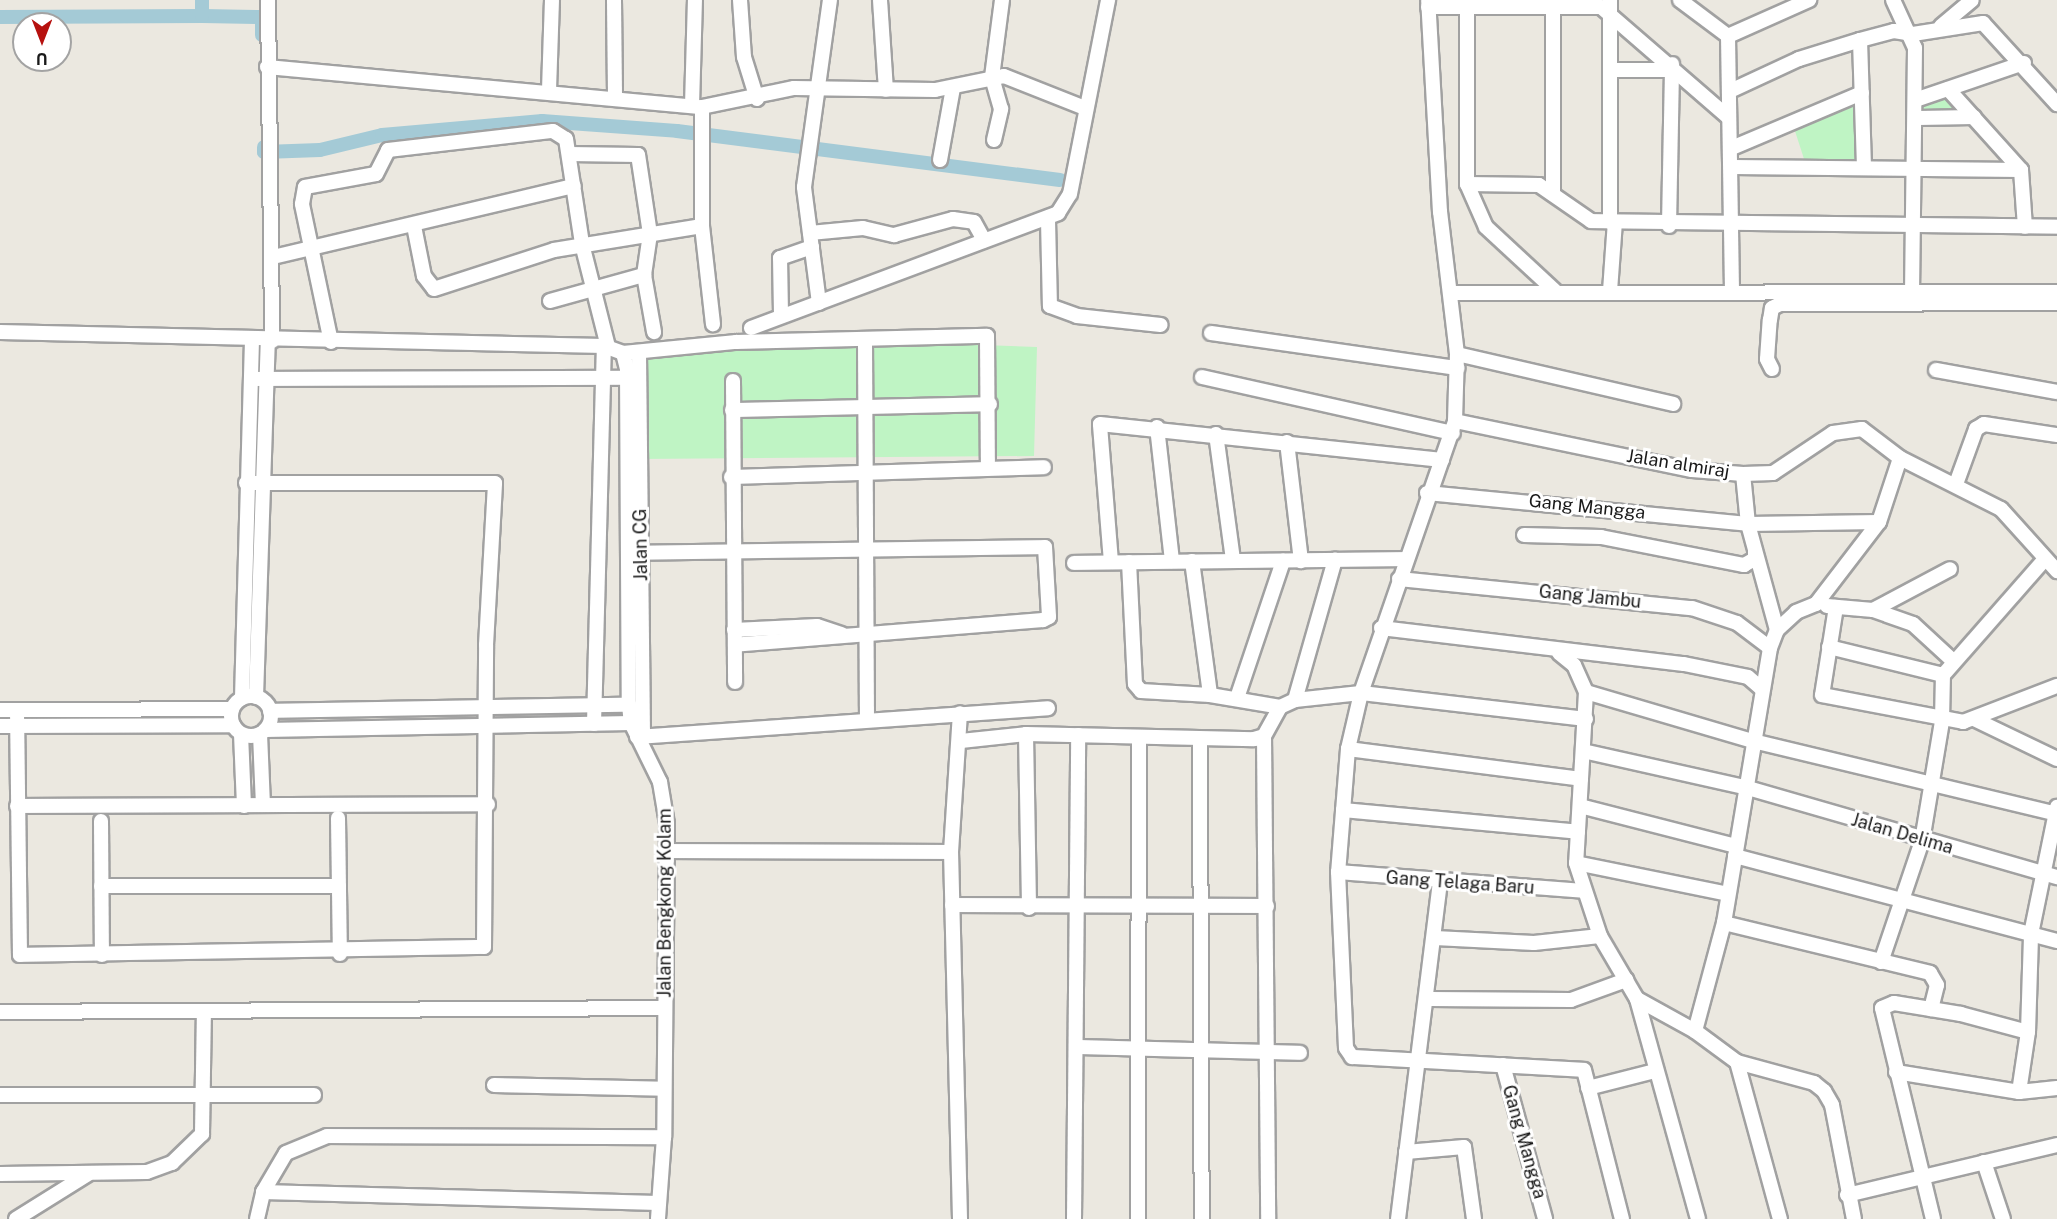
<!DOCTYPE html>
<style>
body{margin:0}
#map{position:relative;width:2057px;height:1219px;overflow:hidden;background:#ebe8e0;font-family:"Public Sans",sans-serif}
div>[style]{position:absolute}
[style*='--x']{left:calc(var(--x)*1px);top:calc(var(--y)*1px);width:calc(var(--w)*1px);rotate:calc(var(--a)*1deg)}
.park>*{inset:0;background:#bff4c4}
.canal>*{height:14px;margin:-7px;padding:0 7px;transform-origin:7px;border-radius:7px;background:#a4cad6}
.roads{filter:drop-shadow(2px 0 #a1a1a1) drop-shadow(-2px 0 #a1a1a1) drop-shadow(0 2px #a1a1a1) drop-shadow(0 -2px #a1a1a1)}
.minor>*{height:14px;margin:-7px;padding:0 7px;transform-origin:7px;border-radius:7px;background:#fff}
.minor>.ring{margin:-7px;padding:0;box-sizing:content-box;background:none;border:14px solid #fff;border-radius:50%}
span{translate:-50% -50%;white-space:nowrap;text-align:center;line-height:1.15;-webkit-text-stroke:6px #fff;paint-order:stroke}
.street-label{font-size:18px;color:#1a1a1a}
.north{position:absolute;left:12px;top:12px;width:60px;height:60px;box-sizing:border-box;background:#fff;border:2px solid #a3a3a3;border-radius:50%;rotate:180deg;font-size:16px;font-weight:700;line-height:24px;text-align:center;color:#1a1a1a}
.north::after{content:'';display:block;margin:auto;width:21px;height:27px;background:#b6110f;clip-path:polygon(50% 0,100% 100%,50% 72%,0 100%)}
</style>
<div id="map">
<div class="park">
<div style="clip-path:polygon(1950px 97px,1960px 112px,1923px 114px,1922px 105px)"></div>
<div style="clip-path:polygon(1859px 102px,1862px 162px,1805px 162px,1794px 128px)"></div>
<div style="clip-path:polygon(780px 338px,1037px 347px,1034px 456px,638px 459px,637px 349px)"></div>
</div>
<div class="canal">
<div style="--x:202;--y:16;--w:60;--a:1"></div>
<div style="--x:262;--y:17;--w:18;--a:90"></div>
<div style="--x:0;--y:17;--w:202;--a:-0.3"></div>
<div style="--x:202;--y:16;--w:16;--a:-90"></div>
<div style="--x:264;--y:147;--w:5;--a:90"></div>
<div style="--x:264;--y:152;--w:56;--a:-2"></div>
<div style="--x:320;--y:150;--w:64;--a:-13.6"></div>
<div style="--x:382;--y:135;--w:161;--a:-5"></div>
<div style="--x:542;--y:121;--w:135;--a:4.2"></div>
<div style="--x:677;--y:131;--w:386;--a:7.3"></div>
</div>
<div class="roads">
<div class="minor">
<div style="--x:268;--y:0;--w:341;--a:89.3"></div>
<div style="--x:614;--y:0;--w:97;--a:89.4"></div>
<div style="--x:740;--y:0;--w:57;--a:86"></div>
<div style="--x:744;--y:57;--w:44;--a:72.8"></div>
<div style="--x:880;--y:0;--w:90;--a:86.2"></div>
<div style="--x:1680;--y:0;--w:60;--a:36.9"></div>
<div style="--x:1893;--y:0;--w:53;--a:65.4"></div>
<div style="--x:1915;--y:48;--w:243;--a:90.7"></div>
<div style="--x:1428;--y:7;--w:173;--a:0"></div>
<div style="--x:1601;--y:7;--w:169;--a:40.9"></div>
<div style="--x:1467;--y:7;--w:177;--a:90"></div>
<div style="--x:1467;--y:184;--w:47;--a:66.2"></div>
<div style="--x:1486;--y:227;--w:94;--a:42.8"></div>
<div style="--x:1553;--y:8;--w:186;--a:90"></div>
<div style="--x:1941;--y:26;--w:40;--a:-40"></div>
<div style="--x:1728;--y:36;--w:255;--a:89.1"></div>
<div style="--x:1728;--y:36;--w:89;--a:-24"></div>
<div style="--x:1860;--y:40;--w:125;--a:88.2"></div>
<div style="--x:267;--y:67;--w:437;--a:5.3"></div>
<div style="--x:702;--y:107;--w:94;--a:-11.7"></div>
<div style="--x:794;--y:88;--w:141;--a:0.8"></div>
<div style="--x:935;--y:90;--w:70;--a:-11.5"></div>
<div style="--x:1004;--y:76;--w:87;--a:21.6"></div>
<div style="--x:1611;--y:70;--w:61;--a:0"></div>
<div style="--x:1948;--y:89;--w:109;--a:48"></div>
<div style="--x:2021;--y:170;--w:57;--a:86"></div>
<div style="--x:549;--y:90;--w:90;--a:-88.1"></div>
<div style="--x:1730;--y:91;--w:76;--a:-24.9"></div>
<div style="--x:1799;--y:59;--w:64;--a:-17.3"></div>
<div style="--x:1860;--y:40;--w:35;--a:-15"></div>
<div style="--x:1894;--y:31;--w:19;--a:9"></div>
<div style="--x:1913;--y:34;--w:71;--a:-8.9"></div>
<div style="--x:1983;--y:23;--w:110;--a:47.6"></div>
<div style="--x:1918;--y:99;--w:112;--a:-18.8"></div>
<div style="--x:692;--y:106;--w:106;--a:-88.4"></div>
<div style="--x:702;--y:107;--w:119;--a:90"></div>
<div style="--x:702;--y:226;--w:99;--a:83.6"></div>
<div style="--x:1918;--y:118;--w:56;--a:-1"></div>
<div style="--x:994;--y:140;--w:32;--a:-77"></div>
<div style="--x:1001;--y:109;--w:33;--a:-106"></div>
<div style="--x:992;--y:77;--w:78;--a:-82.6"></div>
<div style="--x:1734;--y:147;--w:139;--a:-22.9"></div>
<div style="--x:940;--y:160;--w:73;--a:-79.8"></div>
<div style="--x:1733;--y:167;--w:288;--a:0.6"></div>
<div style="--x:1467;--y:184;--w:72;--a:0.8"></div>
<div style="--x:1539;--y:185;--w:63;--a:34.7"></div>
<div style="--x:1591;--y:221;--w:466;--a:0.7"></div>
<div style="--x:1048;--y:220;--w:86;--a:88.7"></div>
<div style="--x:1050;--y:306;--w:29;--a:20"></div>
<div style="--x:1077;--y:316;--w:84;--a:6.1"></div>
<div style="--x:1610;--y:222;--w:222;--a:-90"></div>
<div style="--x:414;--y:226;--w:51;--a:78.7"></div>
<div style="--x:424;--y:276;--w:16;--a:52"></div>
<div style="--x:434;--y:289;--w:126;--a:-18"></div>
<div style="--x:554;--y:250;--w:150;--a:-9.2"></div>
<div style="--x:1669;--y:226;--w:162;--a:-88.9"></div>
<div style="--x:810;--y:233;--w:53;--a:-5.4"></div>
<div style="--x:863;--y:228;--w:32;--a:13"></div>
<div style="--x:894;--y:235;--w:61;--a:-15.2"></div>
<div style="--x:953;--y:219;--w:21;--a:8"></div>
<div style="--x:974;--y:222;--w:21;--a:61"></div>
<div style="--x:273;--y:257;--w:309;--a:-13.3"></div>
<div style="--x:644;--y:275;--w:58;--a:80"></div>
<div style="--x:1610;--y:291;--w:69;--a:-85.9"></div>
<div style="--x:1451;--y:293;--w:606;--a:-0.09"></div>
<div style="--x:550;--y:301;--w:98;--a:-15.5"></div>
<div style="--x:644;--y:275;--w:41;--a:-81.7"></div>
<div style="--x:650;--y:234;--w:80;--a:-98.6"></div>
<div style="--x:638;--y:155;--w:69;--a:-179.2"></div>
<div style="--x:819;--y:303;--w:117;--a:-97.4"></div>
<div style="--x:804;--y:187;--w:189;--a:-82.1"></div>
<div style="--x:781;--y:314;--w:56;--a:-91"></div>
<div style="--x:780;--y:258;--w:34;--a:-19"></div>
<div style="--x:751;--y:328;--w:328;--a:-20.5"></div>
<div style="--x:1058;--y:213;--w:22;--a:-58"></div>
<div style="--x:1070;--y:194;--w:198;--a:-78.9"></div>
<div style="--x:0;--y:332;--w:604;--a:1.33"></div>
<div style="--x:604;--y:346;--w:20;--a:20"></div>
<div style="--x:623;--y:353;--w:16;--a:76"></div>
<div style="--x:627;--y:369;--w:336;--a:89.7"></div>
<div style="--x:629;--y:705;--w:18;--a:84"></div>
<div style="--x:631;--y:723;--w:66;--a:63.8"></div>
<div style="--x:660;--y:782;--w:43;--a:80.5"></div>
<div style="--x:667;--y:824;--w:313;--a:90.5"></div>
<div style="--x:664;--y:1137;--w:82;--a:94.2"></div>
<div style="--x:1211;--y:333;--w:249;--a:8.1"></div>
<div style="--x:331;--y:342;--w:141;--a:-101.9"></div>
<div style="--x:302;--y:204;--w:17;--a:-80"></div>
<div style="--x:305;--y:187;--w:72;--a:-10.4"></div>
<div style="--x:376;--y:174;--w:27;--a:-63"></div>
<div style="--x:388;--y:150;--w:166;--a:-6.6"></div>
<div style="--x:553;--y:131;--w:15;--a:32"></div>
<div style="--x:566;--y:139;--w:106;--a:81.3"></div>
<div style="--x:582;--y:244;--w:106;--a:75.8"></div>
<div style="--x:865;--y:342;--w:377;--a:89.7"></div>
<div style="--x:623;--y:353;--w:114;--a:-5.6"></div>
<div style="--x:736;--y:342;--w:251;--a:-1.4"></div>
<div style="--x:987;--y:336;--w:132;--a:89.6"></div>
<div style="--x:639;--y:354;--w:382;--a:89.4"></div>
<div style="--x:1457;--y:354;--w:222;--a:13"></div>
<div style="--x:1772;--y:369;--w:11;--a:-117"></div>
<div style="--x:1767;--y:359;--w:39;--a:-86"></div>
<div style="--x:1770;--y:320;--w:12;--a:-81"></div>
<div style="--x:1772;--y:308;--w:9;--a:-27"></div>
<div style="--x:1780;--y:304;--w:277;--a:-0.2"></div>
<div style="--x:1936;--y:370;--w:123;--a:10.3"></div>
<div style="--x:1202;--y:377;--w:257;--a:12.6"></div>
<div style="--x:253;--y:379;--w:374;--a:-0.2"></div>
<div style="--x:733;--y:381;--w:301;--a:89.6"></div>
<div style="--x:732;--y:410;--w:258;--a:-1.3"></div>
<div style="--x:1455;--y:421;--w:242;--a:11.7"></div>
<div style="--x:1692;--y:470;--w:51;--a:4.5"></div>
<div style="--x:1743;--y:474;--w:30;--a:-2"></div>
<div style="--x:1773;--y:473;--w:72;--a:-33.7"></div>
<div style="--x:1833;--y:433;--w:29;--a:-8"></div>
<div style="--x:1862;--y:429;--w:48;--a:37.3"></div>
<div style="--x:1900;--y:458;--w:113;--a:26.8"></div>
<div style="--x:2001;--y:509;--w:84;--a:47.9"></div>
<div style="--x:1157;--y:427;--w:135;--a:83.6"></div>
<div style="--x:1216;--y:434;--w:127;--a:82.3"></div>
<div style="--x:1287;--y:442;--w:120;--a:83.3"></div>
<div style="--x:1743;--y:474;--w:50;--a:84.3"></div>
<div style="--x:1748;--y:524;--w:110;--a:74.7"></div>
<div style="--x:731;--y:477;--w:313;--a:-1.8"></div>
<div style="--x:1956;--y:484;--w:59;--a:-70"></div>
<div style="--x:1976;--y:429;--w:9;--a:-32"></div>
<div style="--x:1984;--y:424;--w:74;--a:8.6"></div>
<div style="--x:1427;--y:493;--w:322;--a:5.5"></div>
<div style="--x:1748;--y:524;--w:131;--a:-0.9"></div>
<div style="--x:1524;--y:535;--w:77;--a:1.5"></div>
<div style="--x:1601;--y:537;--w:146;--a:11.1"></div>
<div style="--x:1744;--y:565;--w:13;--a:-29"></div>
<div style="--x:1755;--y:559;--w:8;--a:-90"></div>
<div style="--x:628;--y:553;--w:417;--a:-0.8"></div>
<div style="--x:1045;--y:547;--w:70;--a:86.7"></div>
<div style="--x:1049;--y:617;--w:7;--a:153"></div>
<div style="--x:1043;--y:620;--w:309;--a:175.4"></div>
<div style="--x:1192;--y:561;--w:135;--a:82.3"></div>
<div style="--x:1111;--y:562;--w:138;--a:-94.6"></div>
<div style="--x:1100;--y:424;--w:344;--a:6"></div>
<div style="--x:1129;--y:562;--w:122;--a:87.2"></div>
<div style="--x:1135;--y:684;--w:9;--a:49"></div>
<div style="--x:1141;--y:691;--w:69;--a:3.3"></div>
<div style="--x:1210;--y:695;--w:71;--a:9.7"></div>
<div style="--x:1280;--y:707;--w:17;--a:-25"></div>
<div style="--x:1295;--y:700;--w:66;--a:-6.1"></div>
<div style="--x:1361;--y:693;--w:288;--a:-70.9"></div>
<div style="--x:1455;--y:421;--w:67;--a:-88.3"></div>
<div style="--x:1457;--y:354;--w:143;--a:-96.8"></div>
<div style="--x:1440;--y:212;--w:212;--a:-93.2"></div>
<div style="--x:1074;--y:563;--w:330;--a:-0.7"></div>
<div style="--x:1399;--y:579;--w:294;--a:5.7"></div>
<div style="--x:1692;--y:608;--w:47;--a:18.4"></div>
<div style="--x:1737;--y:623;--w:41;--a:37.1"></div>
<div style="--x:1827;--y:606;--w:46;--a:5"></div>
<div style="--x:1873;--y:610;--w:42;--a:19.3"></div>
<div style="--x:1913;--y:624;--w:53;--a:42.7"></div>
<div style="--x:1836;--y:607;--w:89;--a:99"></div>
<div style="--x:1822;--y:695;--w:144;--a:10.8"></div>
<div style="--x:1963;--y:722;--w:101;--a:-21"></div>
<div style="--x:1873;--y:610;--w:87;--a:-28"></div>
<div style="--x:1381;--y:628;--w:305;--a:6.8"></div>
<div style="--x:1684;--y:664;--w:65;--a:11.5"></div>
<div style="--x:1748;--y:677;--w:18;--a:41"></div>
<div style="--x:734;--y:630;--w:83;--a:-2.8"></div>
<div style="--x:817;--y:626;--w:26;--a:18"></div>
<div style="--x:1829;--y:647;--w:117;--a:13.8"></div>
<div style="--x:1559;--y:653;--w:19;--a:39"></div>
<div style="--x:1574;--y:665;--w:30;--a:66"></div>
<div style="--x:1586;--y:692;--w:171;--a:93.3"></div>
<div style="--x:1576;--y:863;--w:77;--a:71.8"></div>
<div style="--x:1600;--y:936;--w:73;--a:59.6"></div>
<div style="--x:1637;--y:999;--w:228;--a:74.5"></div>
<div style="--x:1586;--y:692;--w:174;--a:16.4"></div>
<div style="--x:1753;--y:741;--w:313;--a:13.5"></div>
<div class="ring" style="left:231px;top:696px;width:26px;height:26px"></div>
<div style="--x:256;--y:697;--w:356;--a:-88.1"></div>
<div style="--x:242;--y:698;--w:357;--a:-88.4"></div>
<div style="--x:1237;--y:698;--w:145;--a:-71.4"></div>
<div style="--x:1295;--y:700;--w:146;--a:-74.1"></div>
<div style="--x:0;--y:710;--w:232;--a:-0.2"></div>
<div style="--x:17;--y:710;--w:245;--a:89.3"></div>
<div style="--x:20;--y:955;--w:464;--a:-1"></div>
<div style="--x:484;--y:947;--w:302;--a:-89.6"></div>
<div style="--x:486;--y:645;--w:162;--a:-86.8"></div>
<div style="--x:495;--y:483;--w:249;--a:180"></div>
<div style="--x:270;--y:711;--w:359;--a:-1"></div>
<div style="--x:1586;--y:719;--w:226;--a:-173.4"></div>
<div style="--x:1361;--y:693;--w:57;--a:103.1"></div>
<div style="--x:1348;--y:749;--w:123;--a:94.6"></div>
<div style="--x:1338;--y:872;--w:176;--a:87.4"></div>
<div style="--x:1346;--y:1048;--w:11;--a:56"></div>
<div style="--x:1352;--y:1057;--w:232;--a:3.2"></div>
<div style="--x:1584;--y:1070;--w:154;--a:75.7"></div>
<div style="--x:1974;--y:719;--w:92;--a:25.7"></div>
<div style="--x:594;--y:724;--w:378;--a:-88.5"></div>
<div style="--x:0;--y:726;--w:233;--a:-0.2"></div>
<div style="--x:265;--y:730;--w:366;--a:-1.1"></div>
<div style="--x:241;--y:734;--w:72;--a:87.6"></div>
<div style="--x:260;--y:734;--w:71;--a:87.6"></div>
<div style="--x:1026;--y:734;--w:174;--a:89"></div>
<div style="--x:1264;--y:736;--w:483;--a:89.5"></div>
<div style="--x:637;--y:737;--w:412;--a:-4"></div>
<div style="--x:1200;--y:740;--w:479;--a:89.8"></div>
<div style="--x:961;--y:741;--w:65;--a:-6.1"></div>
<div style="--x:1026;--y:734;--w:228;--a:1.3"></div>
<div style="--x:1254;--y:739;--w:10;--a:-17"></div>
<div style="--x:1264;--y:736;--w:33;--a:-61"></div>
<div style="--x:1348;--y:749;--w:235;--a:7.3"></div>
<div style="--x:1583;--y:751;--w:169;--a:12.6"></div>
<div style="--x:1748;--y:788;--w:322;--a:16.1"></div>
<div style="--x:17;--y:806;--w:471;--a:-0.2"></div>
<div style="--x:1580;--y:806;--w:161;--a:14.4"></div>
<div style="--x:1343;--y:810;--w:236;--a:5.3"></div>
<div style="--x:338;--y:818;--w:136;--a:89.2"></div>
<div style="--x:101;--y:821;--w:134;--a:89.6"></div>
<div style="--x:666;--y:851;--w:285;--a:0.2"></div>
<div style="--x:1735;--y:856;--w:333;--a:14.8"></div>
<div style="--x:1576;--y:863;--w:155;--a:11.5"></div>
<div style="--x:1338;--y:872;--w:246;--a:4.4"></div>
<div style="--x:101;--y:886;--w:238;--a:0"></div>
<div style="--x:952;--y:905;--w:315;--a:0.2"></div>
<div style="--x:1724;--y:923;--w:212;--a:13.6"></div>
<div style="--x:1930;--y:973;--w:14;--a:60"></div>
<div style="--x:1937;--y:985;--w:25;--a:104"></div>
<div style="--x:1435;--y:938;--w:99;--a:2.9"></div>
<div style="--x:1534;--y:943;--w:66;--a:-6.1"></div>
<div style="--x:1881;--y:962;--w:128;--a:-71.3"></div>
<div style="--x:1922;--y:841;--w:122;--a:-80.5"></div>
<div style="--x:1942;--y:721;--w:46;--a:-88.8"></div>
<div style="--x:1943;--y:675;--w:154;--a:-48.7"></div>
<div style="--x:1430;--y:999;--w:141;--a:0.4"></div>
<div style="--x:1571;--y:1000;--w:59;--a:-20"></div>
<div style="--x:1637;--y:999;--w:66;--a:28.9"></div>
<div style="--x:1695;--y:1031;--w:52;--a:36.4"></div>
<div style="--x:1737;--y:1062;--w:80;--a:15.3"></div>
<div style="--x:1814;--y:1083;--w:13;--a:39"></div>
<div style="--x:1824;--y:1091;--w:16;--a:60"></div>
<div style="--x:1832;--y:1105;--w:116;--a:79.1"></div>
<div style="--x:0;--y:1012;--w:665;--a:-0.34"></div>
<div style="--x:1695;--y:1031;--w:112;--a:-75"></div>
<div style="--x:1724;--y:923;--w:279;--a:-80.5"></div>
<div style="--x:1770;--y:648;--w:19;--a:-69"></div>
<div style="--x:1777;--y:630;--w:26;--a:-43"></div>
<div style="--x:1796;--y:612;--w:22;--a:-22"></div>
<div style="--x:1816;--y:604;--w:103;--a:-52.5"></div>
<div style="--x:1879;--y:522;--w:67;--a:-71.8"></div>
<div style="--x:1076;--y:1047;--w:224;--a:1.5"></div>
<div style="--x:1737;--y:1062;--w:163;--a:74.7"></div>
<div style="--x:1503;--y:1065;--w:160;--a:74.7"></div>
<div style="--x:1896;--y:1072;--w:125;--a:9.2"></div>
<div style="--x:2019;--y:1092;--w:38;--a:-6"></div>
<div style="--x:494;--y:1085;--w:170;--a:1.3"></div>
<div style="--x:1588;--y:1088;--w:69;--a:-14.2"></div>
<div style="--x:2019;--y:1092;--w:61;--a:-81.5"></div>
<div style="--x:2028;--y:1032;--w:98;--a:-88.2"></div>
<div style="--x:2031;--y:934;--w:130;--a:-78.4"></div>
<div style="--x:0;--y:1095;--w:314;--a:0"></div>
<div style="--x:1406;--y:1152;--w:58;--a:-4.9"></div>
<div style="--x:1464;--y:1147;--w:73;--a:82.1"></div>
<div style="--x:1984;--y:1162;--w:60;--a:71.6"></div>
<div style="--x:0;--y:1174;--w:147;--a:-0.8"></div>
<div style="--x:147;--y:1172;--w:27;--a:-20"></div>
<div style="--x:172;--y:1163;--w:42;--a:-44"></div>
<div style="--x:202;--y:1134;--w:123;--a:-89.1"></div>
<div style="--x:263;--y:1192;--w:395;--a:1.6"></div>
<div style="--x:1847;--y:1195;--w:216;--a:-13.4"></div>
<div style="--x:16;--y:1219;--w:85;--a:-32"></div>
<div style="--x:257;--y:1219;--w:28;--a:-77"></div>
<div style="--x:263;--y:1192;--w:45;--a:-59.5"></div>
<div style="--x:286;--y:1153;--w:44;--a:-22.5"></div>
<div style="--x:327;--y:1136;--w:337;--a:0.2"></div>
<div style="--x:960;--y:1219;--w:367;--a:-91.4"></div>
<div style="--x:951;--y:852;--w:139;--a:-86.3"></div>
<div style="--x:1074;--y:1219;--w:484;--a:-89.5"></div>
<div style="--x:1138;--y:1219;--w:480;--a:-89.9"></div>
<div style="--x:1398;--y:1219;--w:338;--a:-82.9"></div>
<div style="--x:1933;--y:1219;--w:217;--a:-103.6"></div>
<div style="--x:1882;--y:1008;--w:13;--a:-23"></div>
<div style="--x:1894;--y:1003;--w:68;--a:9.3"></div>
<div style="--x:1961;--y:1014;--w:69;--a:15"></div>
</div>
</div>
<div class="street-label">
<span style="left:1678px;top:464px;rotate:9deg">Jalan almiraj</span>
<span style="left:1587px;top:507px;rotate:6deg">Gang Mangga</span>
<span style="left:641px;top:545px;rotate:-91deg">Jalan CG</span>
<span style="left:1590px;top:597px;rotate:6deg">Gang Jambu</span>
<span style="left:1902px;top:834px;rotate:16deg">Jalan Delima</span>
<span style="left:1460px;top:883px;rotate:4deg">Gang Telaga Baru</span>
<span style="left:665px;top:903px;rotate:-90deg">Jalan Bengkong Kolam</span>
<span style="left:1524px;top:1142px;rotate:74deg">Gang Mangga</span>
</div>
<div class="north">U</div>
</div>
